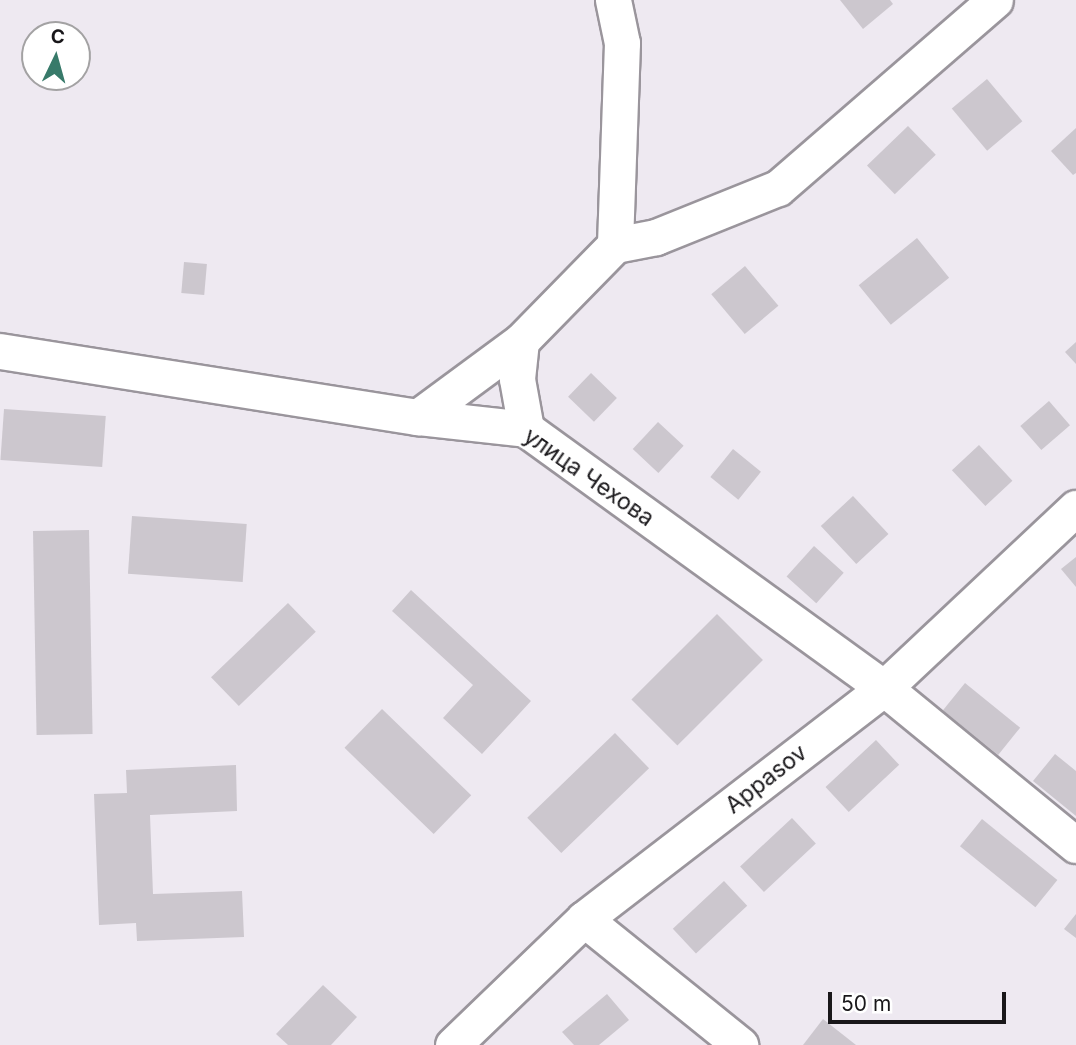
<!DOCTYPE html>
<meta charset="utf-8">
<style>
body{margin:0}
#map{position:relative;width:1076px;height:1045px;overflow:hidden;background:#eee9f1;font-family:Inter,sans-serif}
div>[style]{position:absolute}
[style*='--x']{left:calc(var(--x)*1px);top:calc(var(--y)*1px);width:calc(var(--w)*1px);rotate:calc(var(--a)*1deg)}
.building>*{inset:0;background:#ccc7ce;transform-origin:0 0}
.roads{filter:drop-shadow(2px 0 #9a959c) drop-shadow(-2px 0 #9a959c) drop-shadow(0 2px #9a959c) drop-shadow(0 -2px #9a959c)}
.minor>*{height:35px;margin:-17.5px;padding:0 17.5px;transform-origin:17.5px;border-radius:17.5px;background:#fff}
span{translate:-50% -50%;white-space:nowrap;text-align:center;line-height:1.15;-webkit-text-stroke:5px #fff;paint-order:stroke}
.street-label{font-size:23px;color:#19171a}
.north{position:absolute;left:21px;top:21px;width:70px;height:70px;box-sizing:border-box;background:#fff;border:2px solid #a3a2a3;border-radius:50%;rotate:5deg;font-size:19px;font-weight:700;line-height:28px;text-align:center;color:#19171a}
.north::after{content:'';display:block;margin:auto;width:24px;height:32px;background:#387a6a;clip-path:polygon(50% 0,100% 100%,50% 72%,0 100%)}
.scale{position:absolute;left:828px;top:992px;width:178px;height:32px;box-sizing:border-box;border:4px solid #19171a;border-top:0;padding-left:9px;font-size:21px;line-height:24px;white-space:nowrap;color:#19171a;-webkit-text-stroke:5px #fff;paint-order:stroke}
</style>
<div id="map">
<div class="building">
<div style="clip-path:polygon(840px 0,890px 0,893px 4px,863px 29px)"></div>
<div style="left:987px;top:79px;width:55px;height:46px;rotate:50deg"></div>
<div style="left:908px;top:126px;width:40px;height:57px;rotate:46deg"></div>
<div style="clip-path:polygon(1076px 128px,1076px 173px,1073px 175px,1051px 151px)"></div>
<div style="left:917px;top:238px;width:51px;height:75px;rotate:51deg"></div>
<div style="left:184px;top:262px;width:23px;height:31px;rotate:5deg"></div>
<div style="left:745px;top:266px;width:52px;height:44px;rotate:50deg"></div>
<div style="clip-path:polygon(1076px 342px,1076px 364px,1065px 352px)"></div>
<div style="left:591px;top:373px;width:36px;height:33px;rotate:44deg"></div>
<div style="left:1049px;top:401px;width:32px;height:38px;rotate:49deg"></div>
<div style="left:4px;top:409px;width:102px;height:51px;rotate:4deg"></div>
<div style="left:658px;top:422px;width:35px;height:37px;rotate:43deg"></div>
<div style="left:979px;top:445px;width:49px;height:37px;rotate:47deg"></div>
<div style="left:733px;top:449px;width:36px;height:36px;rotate:39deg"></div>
<div style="left:853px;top:496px;width:52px;height:44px;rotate:47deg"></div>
<div style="left:132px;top:516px;width:115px;height:58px;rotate:4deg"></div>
<div style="left:89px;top:530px;width:204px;height:56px;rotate:89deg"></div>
<div style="left:814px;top:546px;width:40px;height:41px;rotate:42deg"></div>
<div style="clip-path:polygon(1076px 557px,1076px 587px,1061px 569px)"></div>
<div style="clip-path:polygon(411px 590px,531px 701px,482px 754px,443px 718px,473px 685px,392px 611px)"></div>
<div style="left:288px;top:603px;width:40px;height:107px;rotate:46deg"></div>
<div style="left:717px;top:614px;width:65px;height:121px;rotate:45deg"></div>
<div style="left:965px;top:683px;width:71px;height:35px;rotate:39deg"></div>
<div style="left:382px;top:709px;width:124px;height:54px;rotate:44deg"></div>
<div style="left:615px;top:733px;width:49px;height:122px;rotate:46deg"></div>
<div style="left:876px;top:740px;width:34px;height:69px;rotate:47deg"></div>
<div style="clip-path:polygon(1055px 754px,1076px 771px,1076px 816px,1033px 781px)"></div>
<div style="clip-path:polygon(236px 765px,237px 811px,150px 815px,153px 894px,242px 891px,244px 937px,137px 941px,136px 923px,99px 925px,94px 794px,127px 793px,126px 770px)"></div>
<div style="left:792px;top:818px;width:35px;height:71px;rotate:47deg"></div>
<div style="left:982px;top:819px;width:97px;height:35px;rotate:39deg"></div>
<div style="left:724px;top:881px;width:34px;height:70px;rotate:47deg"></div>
<div style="clip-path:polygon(1076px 914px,1076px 938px,1064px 929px)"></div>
<div style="clip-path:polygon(323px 985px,357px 1017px,331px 1045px,288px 1045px,276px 1034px)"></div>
<div style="clip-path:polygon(607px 994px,629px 1020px,599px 1045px,574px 1045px,562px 1032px)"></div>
<div style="clip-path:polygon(823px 1019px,856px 1045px,803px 1045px)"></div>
</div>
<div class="roads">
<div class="minor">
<div style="--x:613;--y:0;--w:44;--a:78.2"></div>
<div style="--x:622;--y:43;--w:202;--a:92"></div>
<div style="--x:521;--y:341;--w:38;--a:96"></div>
<div style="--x:517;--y:379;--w:51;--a:79.8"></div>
<div style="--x:0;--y:351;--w:423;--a:9"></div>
<div style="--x:418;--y:417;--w:109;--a:6.3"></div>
<div style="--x:526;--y:429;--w:442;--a:35.9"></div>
<div style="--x:884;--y:688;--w:248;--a:39.3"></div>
<div style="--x:418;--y:417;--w:128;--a:-36.4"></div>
<div style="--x:521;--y:341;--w:134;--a:-45.6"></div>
<div style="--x:615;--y:245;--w:42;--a:-11"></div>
<div style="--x:656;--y:237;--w:131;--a:-21.9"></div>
<div style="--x:778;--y:188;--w:287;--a:-40.9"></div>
<div style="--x:584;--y:919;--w:201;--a:38.9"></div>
<div style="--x:453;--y:1045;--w:182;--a:-43.9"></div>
<div style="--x:584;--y:919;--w:379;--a:-37.6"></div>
<div style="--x:884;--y:688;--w:263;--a:-43.2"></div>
</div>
</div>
<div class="street-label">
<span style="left:589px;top:477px;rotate:35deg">улица Чехова</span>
<span style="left:766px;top:779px;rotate:-38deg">Appasov</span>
</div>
<div class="north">С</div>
<div class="scale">50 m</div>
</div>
